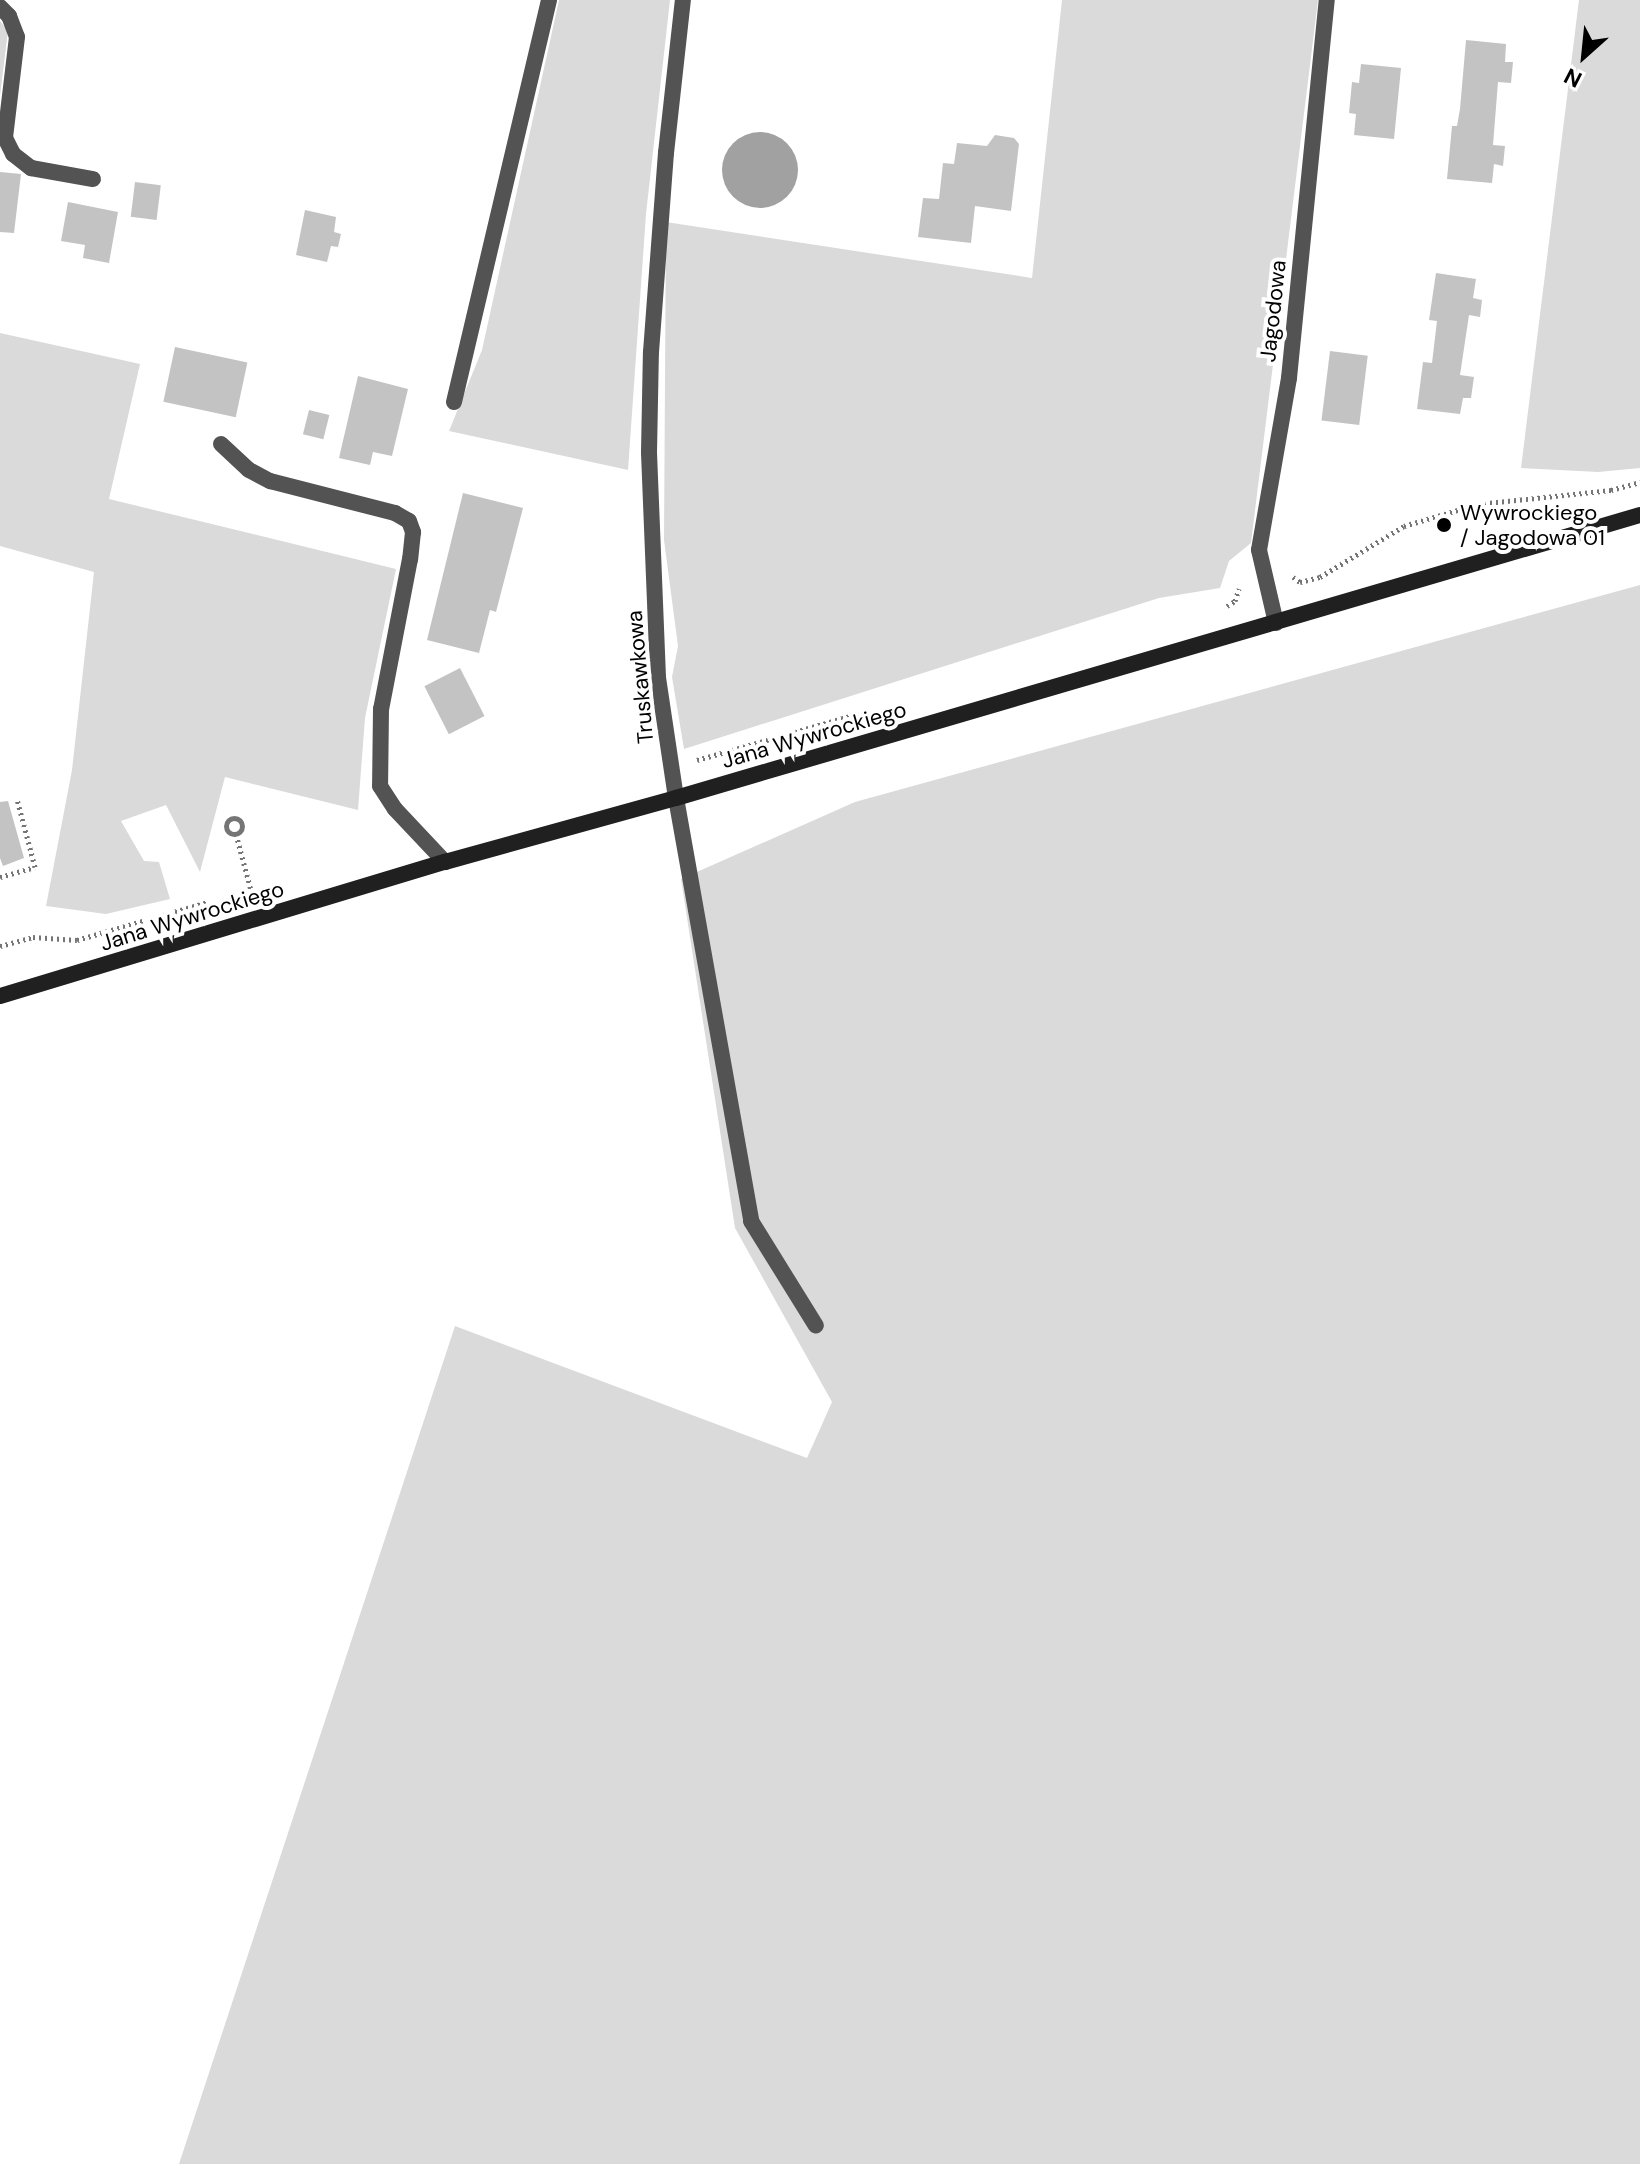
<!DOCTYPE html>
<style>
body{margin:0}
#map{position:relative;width:1640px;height:2164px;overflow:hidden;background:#fff;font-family:"DM Sans",sans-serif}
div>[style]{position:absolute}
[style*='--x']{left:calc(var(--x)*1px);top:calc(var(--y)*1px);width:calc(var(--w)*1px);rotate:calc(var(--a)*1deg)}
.green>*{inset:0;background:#dadada}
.water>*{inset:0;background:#a1a1a1}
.round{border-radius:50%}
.building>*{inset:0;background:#c3c3c3;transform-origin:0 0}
.path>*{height:5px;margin-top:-2.5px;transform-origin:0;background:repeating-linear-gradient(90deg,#757575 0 2px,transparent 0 6px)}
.path>.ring{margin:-2.5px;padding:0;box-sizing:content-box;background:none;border:5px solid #757575;border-radius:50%}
.lane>*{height:16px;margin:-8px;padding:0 8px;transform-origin:8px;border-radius:8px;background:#535353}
.street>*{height:16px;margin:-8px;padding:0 8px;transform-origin:8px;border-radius:8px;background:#535353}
.secondary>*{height:16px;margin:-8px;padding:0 8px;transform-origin:8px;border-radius:8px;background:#202020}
.dots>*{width:22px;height:22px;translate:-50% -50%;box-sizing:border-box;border:4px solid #fff;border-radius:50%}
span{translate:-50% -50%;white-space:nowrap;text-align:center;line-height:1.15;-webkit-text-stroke:8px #fff;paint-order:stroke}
.street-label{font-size:22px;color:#000}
.poi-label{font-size:22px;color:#000}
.left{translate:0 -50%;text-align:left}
.north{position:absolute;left:1544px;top:16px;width:80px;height:80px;-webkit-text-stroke:6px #fff;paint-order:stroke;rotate:207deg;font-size:22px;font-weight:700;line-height:32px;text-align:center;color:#000}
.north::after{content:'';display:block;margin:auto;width:28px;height:36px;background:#000;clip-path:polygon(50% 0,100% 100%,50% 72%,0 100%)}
</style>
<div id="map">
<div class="green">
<div style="clip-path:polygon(559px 0,670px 0,646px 214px,628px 470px,449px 431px,482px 350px)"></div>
<div style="clip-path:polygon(1062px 0,1318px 0,1251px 543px,1229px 561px,1220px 588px,1159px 598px,684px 749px,672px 677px,678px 646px,664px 540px,666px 222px,1032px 278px)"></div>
<div style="clip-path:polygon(1579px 0,1640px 0,1640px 468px,1598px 472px,1521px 468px)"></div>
<div style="clip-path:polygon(0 21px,8px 31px,0 96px)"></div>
<div style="clip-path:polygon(0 333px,140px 364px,109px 499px,396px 569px,365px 718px,358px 810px,225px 777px,200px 872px,166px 805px,121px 821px,144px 861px,159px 862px,170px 899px,106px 914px,46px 906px,72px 770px,94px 572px,0 546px)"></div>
<div style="clip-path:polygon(1640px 585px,1640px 2164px,179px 2164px,455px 1326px,807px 1458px,832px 1402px,735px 1228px,681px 879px,855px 802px)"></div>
</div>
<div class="water">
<div class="round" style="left:722px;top:132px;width:76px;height:76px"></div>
</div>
<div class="building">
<div style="clip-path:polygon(1466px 40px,1506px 44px,1505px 62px,1513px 62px,1511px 83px,1498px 82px,1493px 145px,1505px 146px,1503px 166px,1494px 164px,1492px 183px,1447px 179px,1452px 126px,1457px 126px,1460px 109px)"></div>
<div style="clip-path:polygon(1361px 64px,1401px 68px,1394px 139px,1354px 135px,1356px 114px,1349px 113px,1352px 82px,1359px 83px)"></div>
<div style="clip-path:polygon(995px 135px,1014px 138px,1019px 144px,1011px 211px,975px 206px,971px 243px,918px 237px,923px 198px,939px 199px,943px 163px,954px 164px,957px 143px,987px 146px)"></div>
<div style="clip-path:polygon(0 172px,21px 174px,14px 233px,0 232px)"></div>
<div style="left:135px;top:182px;width:26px;height:35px;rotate:7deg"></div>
<div style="clip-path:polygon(68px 202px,118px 212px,109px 263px,83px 258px,85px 245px,61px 241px)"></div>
<div style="clip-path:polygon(305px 210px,336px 217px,334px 232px,341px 234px,338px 247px,331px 246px,327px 262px,296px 255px)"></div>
<div style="clip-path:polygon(1436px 273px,1476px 279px,1473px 298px,1482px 300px,1480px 317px,1469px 315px,1460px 375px,1474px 377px,1471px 398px,1463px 398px,1460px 414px,1417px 409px,1423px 362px,1432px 363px,1437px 321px,1429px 320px)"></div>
<div style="left:175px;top:347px;width:74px;height:56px;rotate:12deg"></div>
<div style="left:1330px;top:351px;width:38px;height:70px;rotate:7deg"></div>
<div style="clip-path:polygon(358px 376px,408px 389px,392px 456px,373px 452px,370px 465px,339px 458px)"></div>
<div style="left:309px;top:410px;width:21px;height:25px;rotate:14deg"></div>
<div style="clip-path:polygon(463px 493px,523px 508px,496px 612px,490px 610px,479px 653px,427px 640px)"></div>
<div style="left:460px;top:668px;width:54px;height:40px;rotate:63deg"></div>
<div style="clip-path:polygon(8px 801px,24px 858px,3px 866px,0 858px,0 802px)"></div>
</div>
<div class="path">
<div style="--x:1293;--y:577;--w:9;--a:36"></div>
<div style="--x:1300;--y:582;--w:21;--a:-14"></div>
<div style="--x:1320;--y:577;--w:98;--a:-31.3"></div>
<div style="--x:1404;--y:526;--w:77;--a:-16.6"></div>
<div style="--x:1478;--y:504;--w:134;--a:-6"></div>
<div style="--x:1611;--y:490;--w:30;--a:-15"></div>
<div style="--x:1227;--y:606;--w:9;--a:-32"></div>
<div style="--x:1235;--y:601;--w:13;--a:-72"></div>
<div style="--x:697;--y:760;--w:166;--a:-16"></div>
<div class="ring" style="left:226px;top:818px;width:11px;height:11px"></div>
<div style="--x:236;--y:834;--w:58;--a:75"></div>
<div style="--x:0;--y:877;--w:36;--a:-16"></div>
<div style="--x:35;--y:867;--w:70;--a:-104.8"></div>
<div style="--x:0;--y:946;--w:34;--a:-15"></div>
<div style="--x:33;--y:937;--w:44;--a:3.9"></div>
<div style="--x:77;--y:940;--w:136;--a:-16.2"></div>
</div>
<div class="lane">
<div style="--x:0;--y:7;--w:13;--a:45"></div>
<div style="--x:9;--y:16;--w:22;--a:69"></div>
<div style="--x:17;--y:37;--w:102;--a:96.8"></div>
<div style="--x:5;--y:138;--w:18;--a:63"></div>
<div style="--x:13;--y:154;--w:23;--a:38"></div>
<div style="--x:31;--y:168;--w:63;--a:10.1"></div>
<div style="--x:221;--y:444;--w:38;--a:43"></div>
<div style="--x:249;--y:470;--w:24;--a:28"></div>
<div style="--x:270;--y:481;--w:129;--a:14.4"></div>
<div style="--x:395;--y:513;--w:16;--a:30"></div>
<div style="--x:409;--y:521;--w:12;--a:70"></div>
<div style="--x:413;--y:532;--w:27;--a:96"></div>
<div style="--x:410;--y:559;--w:153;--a:100.9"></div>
<div style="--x:381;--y:709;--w:77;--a:90.7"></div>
<div style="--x:380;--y:786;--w:27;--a:57"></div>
<div style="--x:395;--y:809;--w:73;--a:46.7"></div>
<div style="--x:676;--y:798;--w:430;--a:79.9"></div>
<div style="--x:751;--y:1221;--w:123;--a:58.2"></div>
</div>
<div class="street">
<div style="--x:454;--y:402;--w:413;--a:-76.7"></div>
<div style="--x:1276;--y:623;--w:75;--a:-103.1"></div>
<div style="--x:1259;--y:550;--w:175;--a:-80.1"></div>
<div style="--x:1289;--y:378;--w:380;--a:-84.3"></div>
<div style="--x:676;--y:798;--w:122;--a:-98.5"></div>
<div style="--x:658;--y:677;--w:225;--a:-92.3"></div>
<div style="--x:649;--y:452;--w:100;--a:-88.9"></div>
<div style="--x:651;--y:352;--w:200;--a:-85.7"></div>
<div style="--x:666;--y:153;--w:154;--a:-83.7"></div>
</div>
<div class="secondary">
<div style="--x:0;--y:996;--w:465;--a:-16.8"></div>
<div style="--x:445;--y:862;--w:240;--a:-15.5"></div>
<div style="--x:676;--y:798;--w:1005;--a:-16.36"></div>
</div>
<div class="dots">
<div style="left:1444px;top:525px;background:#000"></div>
</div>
<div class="street-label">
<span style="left:1273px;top:311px;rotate:-84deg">Jagodowa</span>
<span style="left:640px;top:677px;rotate:-95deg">Truskawkowa</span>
<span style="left:814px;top:735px;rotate:-16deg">Jana Wywrockiego</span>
<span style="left:192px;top:916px;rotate:-17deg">Jana Wywrockiego</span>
</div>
<div class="poi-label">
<span class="left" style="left:1460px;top:525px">Wywrockiego<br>/ Jagodowa 01</span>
</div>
<div class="north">N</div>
</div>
